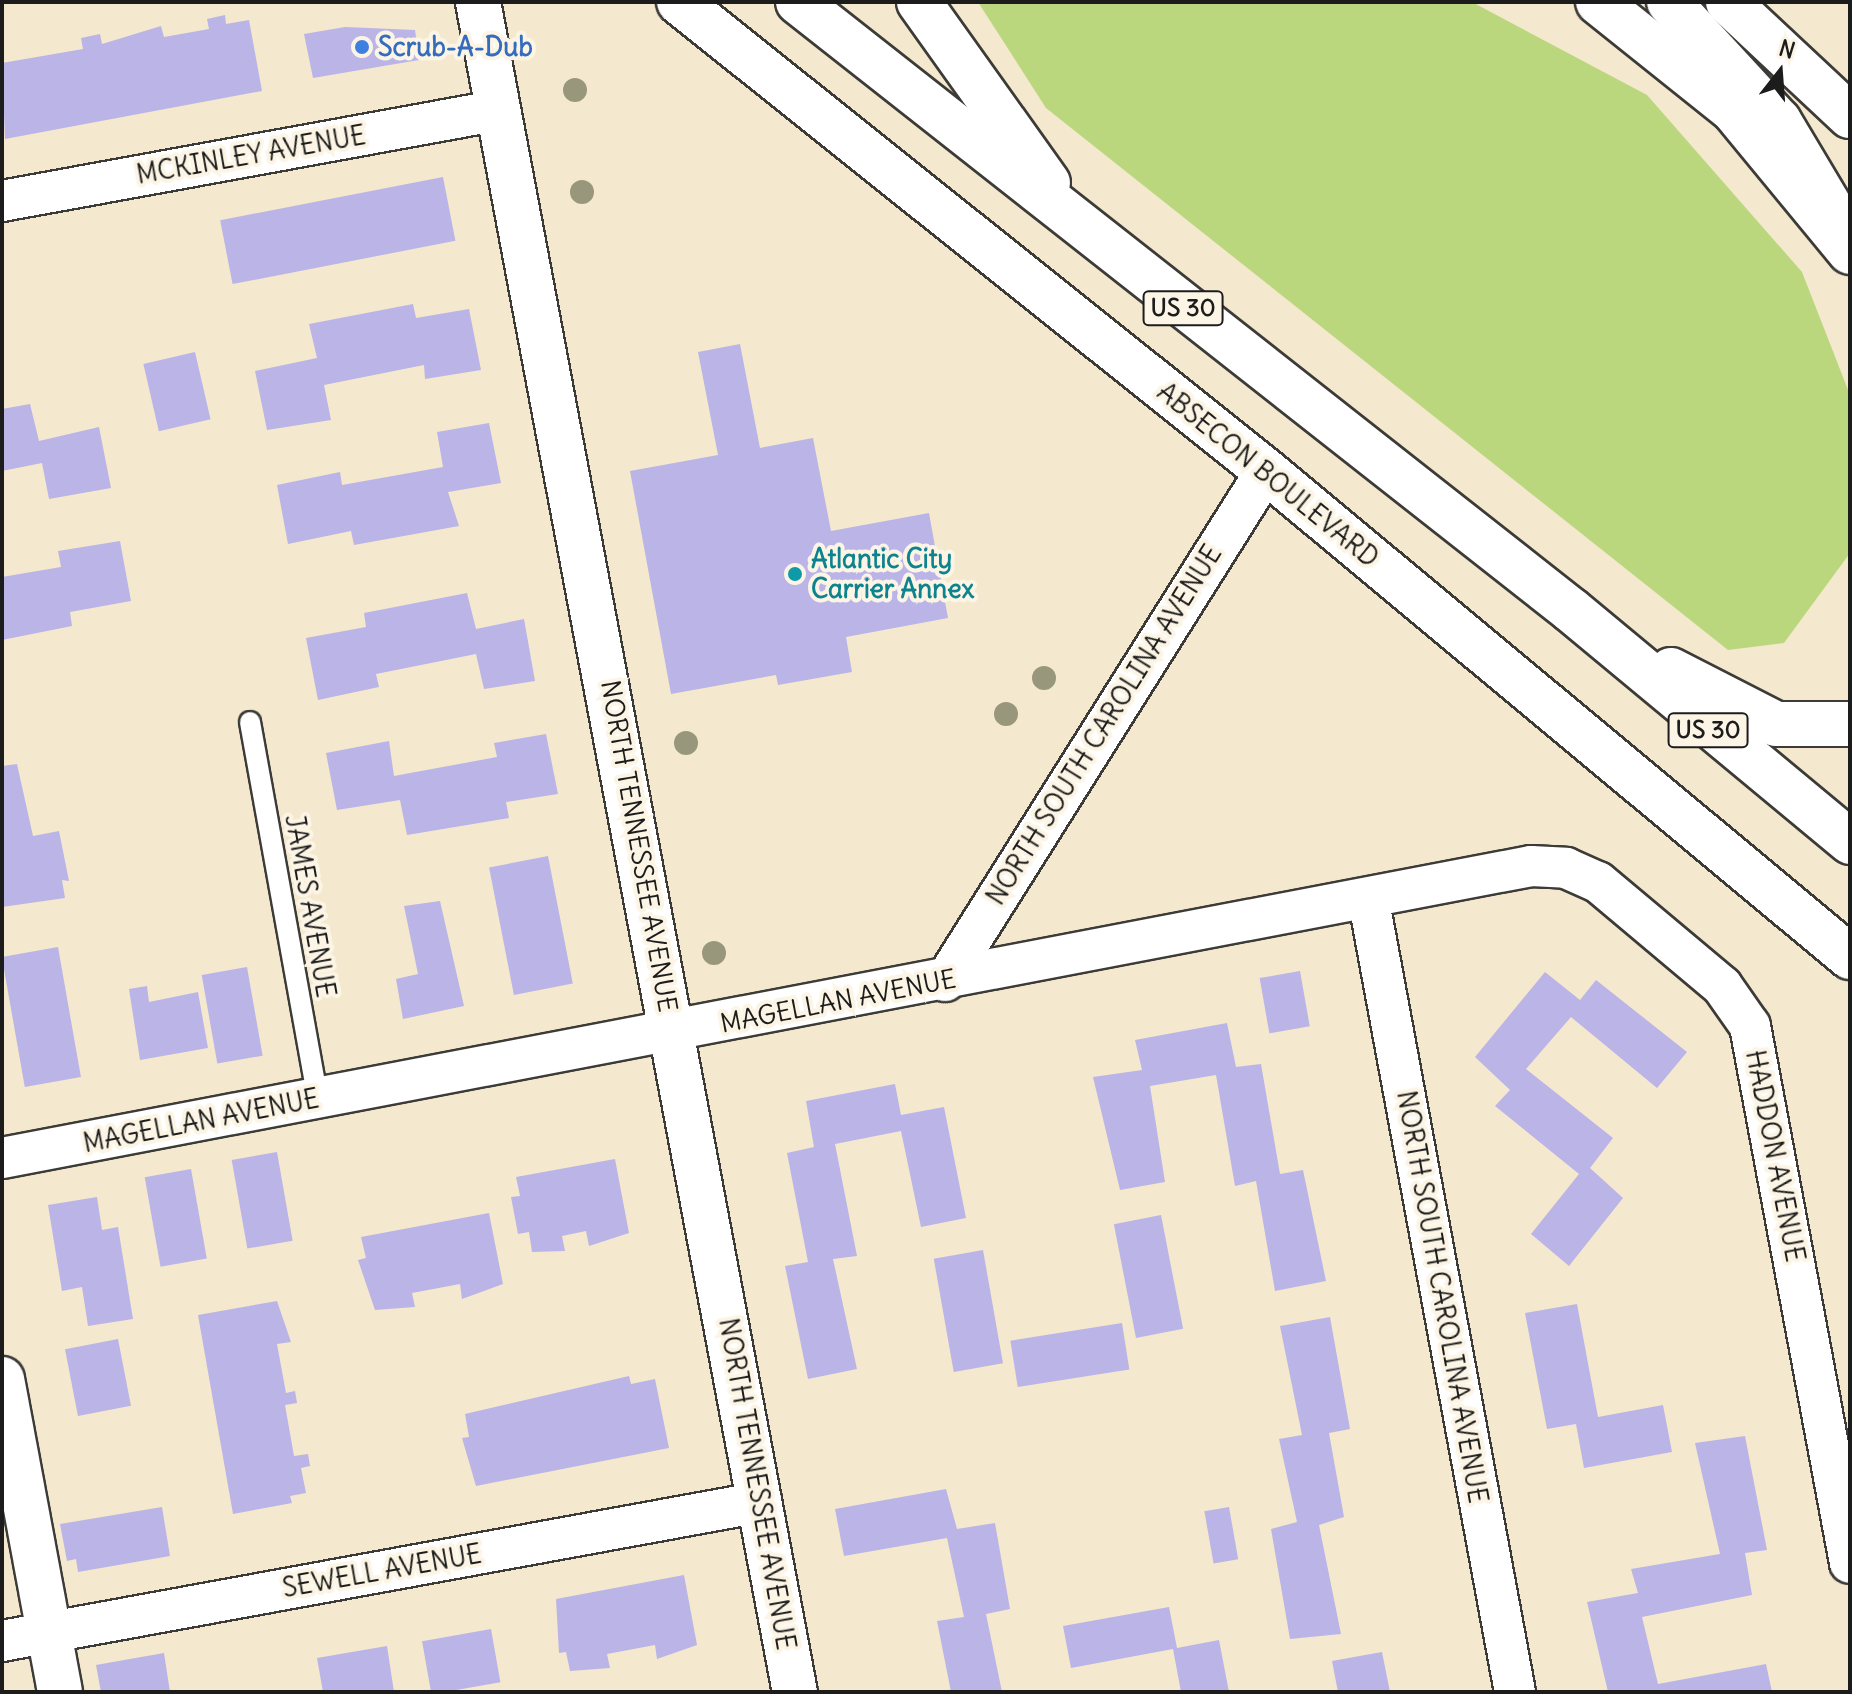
<!DOCTYPE html>
<style>
body{margin:0}
#map{position:relative;width:1852px;height:1694px;overflow:hidden;background:#f4e8ce;font-family:Delius,sans-serif}
div>[style]{position:absolute}
[style*='--x']{left:calc(var(--x)*1px);top:calc(var(--y)*1px);width:calc(var(--w)*1px);rotate:calc(var(--a)*1deg)}
.green>*{inset:0;background:#bbd77d}
.building>*{inset:0;background:#bbb4e7;transform-origin:0 0}
.roads{filter:drop-shadow(2px 0 #3c3b37) drop-shadow(-2px 0 #3c3b37) drop-shadow(0 2px #3c3b37) drop-shadow(0 -2px #3c3b37)}
.lane>*{height:20px;margin:-10px;padding:0 10px;transform-origin:10px;border-radius:10px;background:#fff}
.street>*{height:40px;margin:-20px;padding:0 20px;transform-origin:20px;border-radius:20px;background:#fff}
.secondary>*{height:44px;margin:-22px;padding:0 22px;transform-origin:22px;border-radius:22px;background:#fff}
.primary>*{height:44px;margin:-22px;padding:0 22px;transform-origin:22px;border-radius:22px;background:#fff}
.highway>*{height:44px;margin:-22px;padding:0 22px;transform-origin:22px;border-radius:22px;background:#fff}
.trees>*{width:24px;height:24px;margin:-12px;border-radius:50%;background:#98977c}
.dots>*{width:22px;height:22px;translate:-50% -50%;box-sizing:border-box;border:4px solid #fcf5e5;border-radius:50%}
span{translate:-50% -50%;white-space:nowrap;text-align:center;line-height:1.15;-webkit-text-stroke:8px #fcf5e5;paint-order:stroke}
.shield-label span{padding:2px 6px;background:#fcf5e5;border:2px solid;border-radius:6px;-webkit-text-stroke-width:0}
.shield-label{font-size:24px;color:#1c1c1c;font-weight:700}
.shop-label{font-size:26px;color:#366cbe;font-weight:700}
.left{translate:0 -50%;text-align:left}
.street-label{font-size:26px;color:#1c1c1c}
.culture-label{font-size:26px;color:#0d838f;font-weight:700}
.frame{position:absolute;inset:0;border:4px solid #1c1c1c;pointer-events:none}
.north{position:absolute;left:1740px;top:32px;width:80px;height:80px;-webkit-text-stroke:6px #fcf5e5;paint-order:stroke;rotate:17deg;font-size:22px;font-weight:700;line-height:32px;text-align:center;color:#1c1c1c}
.north::after{content:'';display:block;margin:auto;width:28px;height:36px;background:#1c1c1c;clip-path:polygon(50% 0,100% 100%,50% 72%,0 100%)}
</style>
<div id="map">
<div class="green">
<div style="clip-path:polygon(978px 2px,1472px 2px,1647px 95px,1802px 272px,1850px 395px,1850px 553px,1784px 643px,1728px 650px,1046px 108px)"></div>
</div>
<div class="building">
<div style="clip-path:polygon(225px 15px,226px 24px,249px 20px,262px 91px,5px 139px,2px 63px,83px 49px,81px 38px,100px 34px,102px 44px,161px 26px,164px 37px,209px 29px,207px 19px)"></div>
<div style="clip-path:polygon(345px 27px,415px 30px,419px 60px,313px 78px,304px 34px)"></div>
<div style="left:443px;top:177px;width:65px;height:227px;rotate:79deg"></div>
<div style="clip-path:polygon(413px 304px,416px 318px,469px 309px,481px 370px,425px 379px,424px 365px,324px 385px,331px 420px,267px 430px,255px 371px,317px 358px,309px 324px)"></div>
<div style="clip-path:polygon(740px 344px,760px 448px,813px 438px,831px 531px,929px 513px,948px 618px,846px 637px,852px 672px,778px 685px,776px 675px,671px 694px,630px 471px,718px 455px,698px 352px)"></div>
<div style="left:195px;top:352px;width:69px;height:53px;rotate:77deg"></div>
<div style="clip-path:polygon(30px 404px,39px 441px,99px 427px,111px 488px,49px 499px,42px 463px,2px 471px,2px 409px)"></div>
<div style="clip-path:polygon(489px 423px,501px 483px,448px 492px,459px 526px,354px 545px,351px 531px,288px 544px,277px 485px,340px 472px,342px 485px,443px 467px,437px 432px)"></div>
<div style="clip-path:polygon(120px 541px,131px 601px,70px 612px,72px 626px,2px 640px,2px 577px,61px 567px,58px 551px)"></div>
<div style="clip-path:polygon(467px 593px,476px 629px,524px 619px,535px 681px,484px 689px,476px 654px,376px 674px,379px 687px,318px 700px,306px 638px,366px 627px,364px 613px)"></div>
<div style="clip-path:polygon(546px 734px,558px 794px,506px 802px,509px 818px,407px 835px,400px 800px,337px 810px,326px 753px,389px 741px,394px 776px,497px 757px,494px 743px)"></div>
<div style="clip-path:polygon(17px 764px,33px 836px,59px 831px,69px 881px,62px 880px,65px 898px,2px 907px,2px 766px)"></div>
<div style="left:548px;top:856px;width:130px;height:60px;rotate:79deg"></div>
<div style="clip-path:polygon(440px 901px,464px 1006px,403px 1019px,396px 979px,418px 974px,404px 906px)"></div>
<div style="left:58px;top:947px;width:132px;height:57px;rotate:80deg"></div>
<div style="left:247px;top:967px;width:90px;height:46px;rotate:80deg"></div>
<div style="left:1300px;top:971px;width:56px;height:41px;rotate:80deg"></div>
<div style="clip-path:polygon(1545px 972px,1580px 1000px,1596px 980px,1687px 1052px,1657px 1088px,1571px 1017px,1526px 1069px,1613px 1138px,1590px 1168px,1623px 1198px,1569px 1266px,1531px 1234px,1579px 1174px,1495px 1106px,1510px 1090px,1475px 1057px)"></div>
<div style="clip-path:polygon(147px 986px,149px 1002px,198px 992px,208px 1048px,140px 1060px,129px 989px)"></div>
<div style="clip-path:polygon(1227px 1023px,1236px 1067px,1261px 1064px,1280px 1174px,1303px 1170px,1326px 1281px,1275px 1291px,1256px 1181px,1235px 1186px,1216px 1075px,1150px 1086px,1165px 1182px,1120px 1190px,1093px 1077px,1142px 1070px,1135px 1040px)"></div>
<div style="clip-path:polygon(895px 1084px,901px 1115px,944px 1107px,966px 1218px,921px 1227px,901px 1131px,835px 1144px,857px 1256px,833px 1259px,857px 1369px,808px 1379px,785px 1266px,808px 1262px,787px 1153px,814px 1147px,806px 1101px)"></div>
<div style="left:277px;top:1152px;width:90px;height:46px;rotate:80deg"></div>
<div style="clip-path:polygon(615px 1159px,629px 1233px,589px 1246px,586px 1231px,562px 1236px,565px 1251px,532px 1252px,529px 1232px,518px 1234px,511px 1197px,520px 1196px,516px 1177px)"></div>
<div style="left:191px;top:1169px;width:91px;height:47px;rotate:80deg"></div>
<div style="clip-path:polygon(97px 1197px,102px 1230px,118px 1227px,133px 1319px,88px 1326px,82px 1287px,62px 1291px,48px 1205px)"></div>
<div style="clip-path:polygon(489px 1213px,503px 1284px,462px 1299px,460px 1284px,412px 1293px,415px 1307px,375px 1310px,358px 1260px,366px 1258px,361px 1237px)"></div>
<div style="left:1161px;top:1215px;width:116px;height:48px;rotate:79deg"></div>
<div style="left:983px;top:1250px;width:115px;height:50px;rotate:80deg"></div>
<div style="clip-path:polygon(277px 1301px,291px 1342px,277px 1344px,286px 1393px,295px 1391px,297px 1403px,285px 1405px,294px 1456px,308px 1454px,310px 1466px,301px 1468px,306px 1493px,290px 1496px,292px 1503px,233px 1514px,198px 1315px)"></div>
<div style="clip-path:polygon(1577px 1304px,1598px 1417px,1663px 1405px,1672px 1452px,1584px 1468px,1576px 1424px,1547px 1429px,1525px 1313px)"></div>
<div style="clip-path:polygon(1330px 1317px,1350px 1429px,1329px 1433px,1344px 1517px,1319px 1525px,1341px 1634px,1290px 1639px,1271px 1529px,1297px 1522px,1279px 1439px,1302px 1435px,1280px 1326px)"></div>
<div style="left:1122px;top:1323px;width:47px;height:113px;rotate:81deg"></div>
<div style="left:118px;top:1339px;width:68px;height:54px;rotate:79deg"></div>
<div style="clip-path:polygon(629px 1376px,631px 1384px,655px 1379px,669px 1448px,476px 1486px,462px 1438px,469px 1437px,465px 1414px)"></div>
<div style="clip-path:polygon(1745px 1436px,1767px 1550px,1745px 1553px,1752px 1595px,1642px 1617px,1658px 1684px,1766px 1664px,1772px 1692px,1608px 1692px,1587px 1602px,1638px 1593px,1631px 1569px,1720px 1554px,1695px 1443px)"></div>
<div style="clip-path:polygon(946px 1489px,957px 1529px,995px 1523px,1010px 1609px,986px 1614px,1002px 1692px,951px 1692px,937px 1621px,964px 1617px,947px 1538px,844px 1556px,835px 1509px)"></div>
<div style="clip-path:polygon(162px 1507px,170px 1556px,78px 1572px,76px 1559px,67px 1561px,60px 1524px)"></div>
<div style="left:1229px;top:1507px;width:53px;height:25px;rotate:80deg"></div>
<div style="clip-path:polygon(684px 1575px,697px 1645px,657px 1659px,655px 1645px,607px 1654px,610px 1668px,570px 1671px,566px 1652px,559px 1653px,556px 1599px)"></div>
<div style="clip-path:polygon(1169px 1607px,1177px 1648px,1219px 1640px,1229px 1692px,1181px 1692px,1173px 1649px,1071px 1668px,1063px 1626px)"></div>
<div style="left:491px;top:1629px;width:54px;height:70px;rotate:80deg"></div>
<div style="clip-path:polygon(387px 1646px,394px 1692px,323px 1692px,317px 1658px)"></div>
<div style="clip-path:polygon(1382px 1652px,1390px 1692px,1338px 1692px,1332px 1661px)"></div>
<div style="clip-path:polygon(164px 1653px,170px 1692px,101px 1692px,96px 1665px)"></div>
</div>
<div class="roads">
<div class="lane">
<div style="--x:250;--y:722;--w:383;--a:79.8"></div>
</div>
<div class="street">
<div style="--x:2;--y:201;--w:506;--a:-10.36"></div>
<div style="--x:1369;--y:902;--w:803;--a:79.53"></div>
<div style="--x:945;--y:981;--w:603;--a:-57.81"></div>
<div style="--x:2;--y:1158;--w:1557;--a:-10.81"></div>
<div style="--x:1531;--y:866;--w:35;--a:3"></div>
<div style="--x:1566;--y:868;--w:35;--a:24"></div>
<div style="--x:1598;--y:882;--w:162;--a:40"></div>
<div style="--x:1722;--y:986;--w:49;--a:55"></div>
<div style="--x:1750;--y:1026;--w:546;--a:79.45"></div>
<div style="--x:2;--y:1641;--w:772;--a:-10.38"></div>
</div>
<div class="secondary">
<div style="--x:478;--y:2;--w:1719;--a:79.38"></div>
<div style="--x:2;--y:1379;--w:318;--a:79.5"></div>
</div>
<div class="primary">
<div style="--x:1669;--y:2;--w:162;--a:47.3"></div>
<div style="--x:1779;--y:121;--w:127;--a:59.2"></div>
<div style="--x:1728;--y:2;--w:167;--a:43.1"></div>
</div>
<div class="highway">
<div style="--x:679;--y:2;--w:751;--a:38.62"></div>
<div style="--x:1266;--y:471;--w:760;--a:39.77"></div>
<div style="--x:798;--y:2;--w:983;--a:38.19"></div>
<div style="--x:1571;--y:610;--w:363;--a:39.7"></div>
<div style="--x:919;--y:2;--w:222;--a:54.5"></div>
<div style="--x:1598;--y:2;--w:173;--a:38.7"></div>
<div style="--x:1733;--y:110;--w:184;--a:50.5"></div>
<div style="--x:1671;--y:670;--w:118;--a:27.2"></div>
<div style="--x:1776;--y:724;--w:74;--a:0"></div>
</div>
</div>
<div class="trees">
<div style="left:575px;top:90px"></div>
<div style="left:582px;top:192px"></div>
<div style="left:1044px;top:678px"></div>
<div style="left:1006px;top:714px"></div>
<div style="left:686px;top:743px"></div>
<div style="left:714px;top:953px"></div>
</div>
<div class="dots">
<div style="left:362px;top:47px;background:#3f7fe0"></div>
<div style="left:795px;top:574px;background:#0f9aa8"></div>
</div>
<div class="shield-label">
<span style="left:1183px;top:308px">US 30</span>
<span style="left:1708px;top:730px">US 30</span>
</div>
<div class="shop-label">
<span class="left" style="left:378px;top:47px">Scrub-A-Dub</span>
</div>
<div class="street-label">
<span style="left:251px;top:155px;rotate:-10deg">MCKINLEY AVENUE</span>
<span style="left:1268px;top:475px;rotate:39deg">ABSECON BOULEVARD</span>
<span style="left:1104px;top:725px;rotate:-58deg">NORTH SOUTH CAROLINA AVENUE</span>
<span style="left:639px;top:846px;rotate:80deg">NORTH TENNESSEE AVENUE</span>
<span style="left:310px;top:906px;rotate:80deg">JAMES AVENUE</span>
<span style="left:838px;top:1001px;rotate:-11deg">MAGELLAN AVENUE</span>
<span style="left:201px;top:1121px;rotate:-11deg">MAGELLAN AVENUE</span>
<span style="left:1775px;top:1156px;rotate:79deg">HADDON AVENUE</span>
<span style="left:1442px;top:1297px;rotate:80deg">NORTH SOUTH CAROLINA AVENUE</span>
<span style="left:757px;top:1484px;rotate:80deg">NORTH TENNESSEE AVENUE</span>
<span style="left:382px;top:1571px;rotate:-10deg">SEWELL AVENUE</span>
</div>
<div class="culture-label">
<span class="left" style="left:811px;top:574px">Atlantic City<br>Carrier Annex</span>
</div>
<div class="frame"></div>
<div class="north">N</div>
</div>
